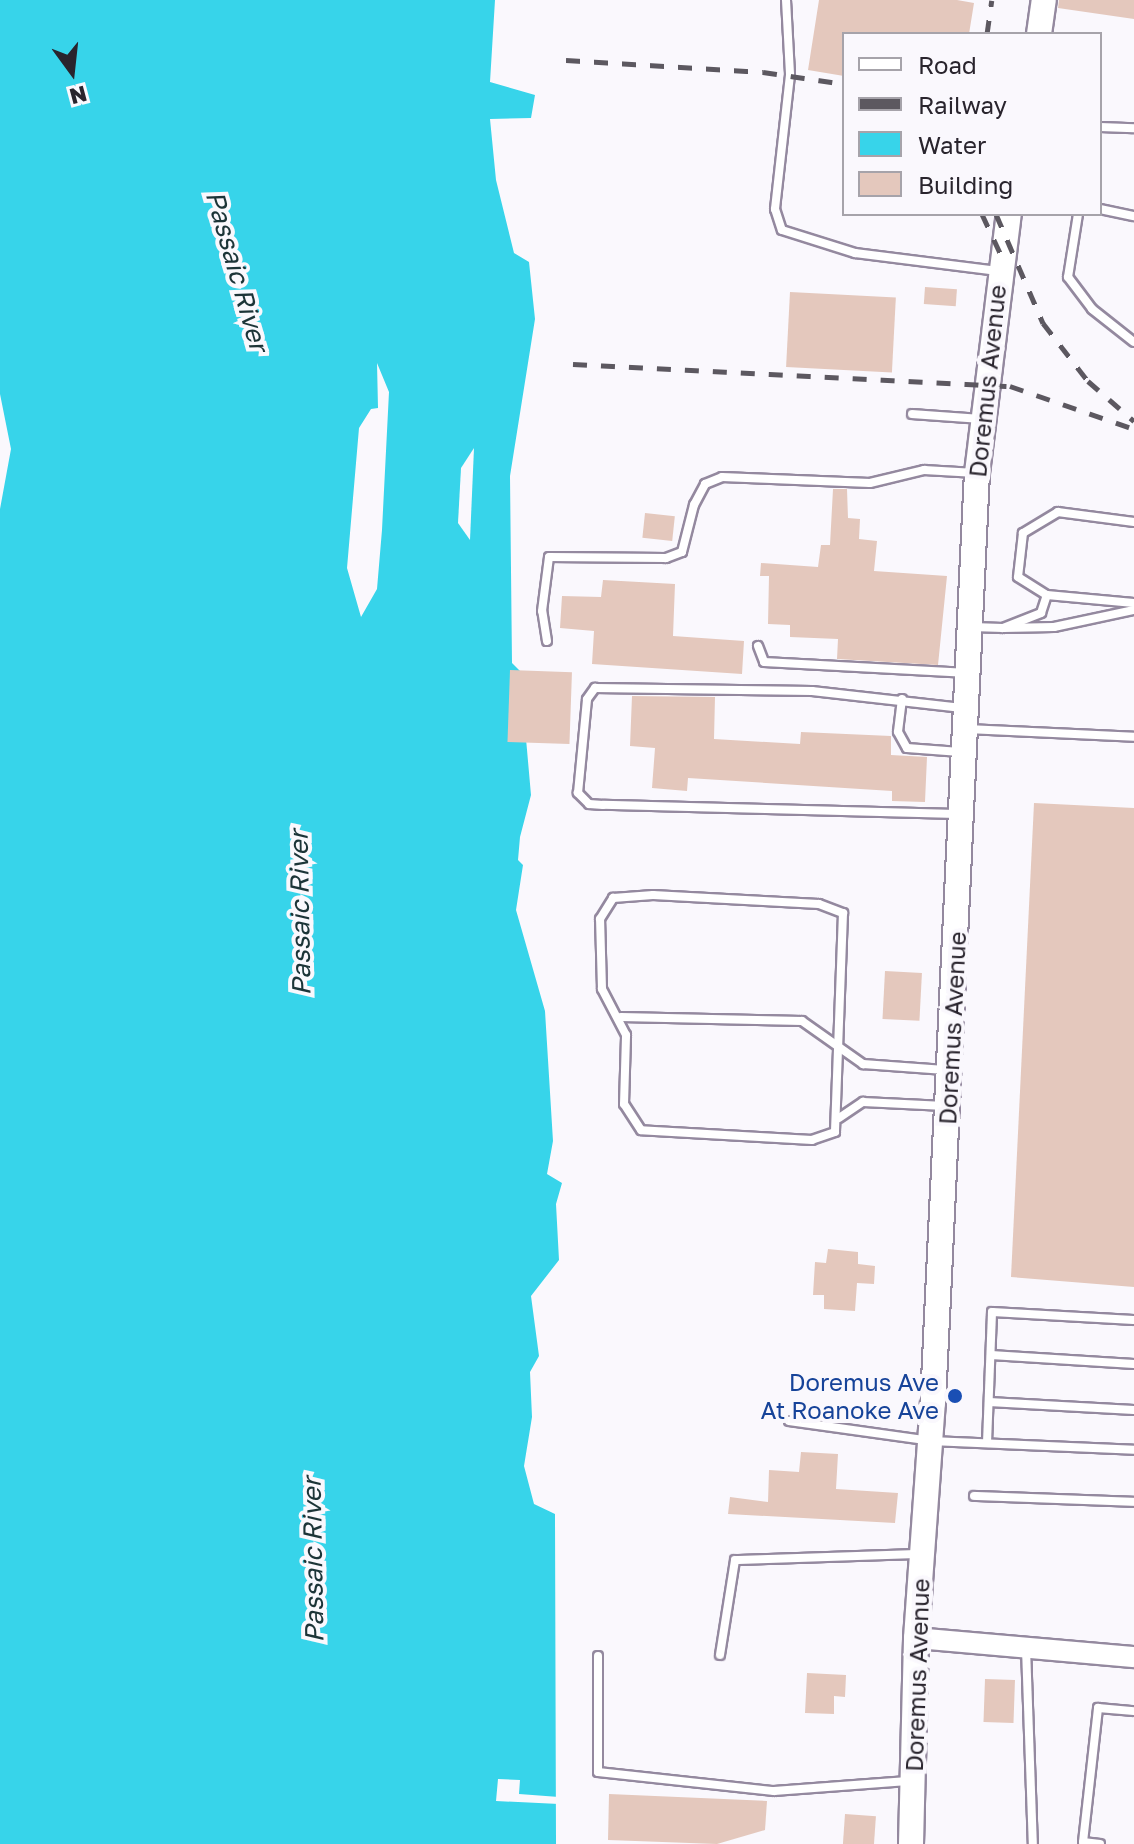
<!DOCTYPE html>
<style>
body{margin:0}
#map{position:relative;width:1134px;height:1844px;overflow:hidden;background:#faf8fd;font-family:"Golos Text",sans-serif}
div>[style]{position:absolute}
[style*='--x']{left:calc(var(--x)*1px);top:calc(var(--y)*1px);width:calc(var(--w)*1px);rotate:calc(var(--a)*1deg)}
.water>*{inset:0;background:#37d4ea}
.pier>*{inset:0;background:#faf8fd}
.building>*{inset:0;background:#e4c8bd;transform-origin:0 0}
.roads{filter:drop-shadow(2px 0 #94899f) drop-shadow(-2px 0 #94899f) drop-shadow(0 2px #94899f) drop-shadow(0 -2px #94899f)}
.service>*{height:8px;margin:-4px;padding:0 4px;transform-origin:4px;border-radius:4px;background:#fff}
.tertiary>*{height:20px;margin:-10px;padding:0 10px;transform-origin:10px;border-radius:10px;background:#fff}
.secondary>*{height:24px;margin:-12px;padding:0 12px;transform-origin:12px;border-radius:12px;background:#fff}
.rail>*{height:5px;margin-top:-2.5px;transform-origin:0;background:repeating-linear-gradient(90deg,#5c5860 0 14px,transparent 0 28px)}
.dots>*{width:22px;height:22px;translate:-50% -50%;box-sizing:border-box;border:4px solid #faf8fd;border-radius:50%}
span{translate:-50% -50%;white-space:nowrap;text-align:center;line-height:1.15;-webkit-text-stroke:8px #faf8fd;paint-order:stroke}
.street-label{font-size:24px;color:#29242d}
.transit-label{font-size:24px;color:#164399}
.right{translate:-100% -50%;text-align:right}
.water-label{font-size:26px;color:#1c3438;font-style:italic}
.legend{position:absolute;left:842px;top:32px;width:260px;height:184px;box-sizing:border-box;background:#faf8fd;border:2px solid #a6a3aa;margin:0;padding:10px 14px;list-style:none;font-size:24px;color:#29242d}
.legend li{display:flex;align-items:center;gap:16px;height:40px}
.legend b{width:40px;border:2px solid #a6a3aa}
.north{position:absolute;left:32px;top:32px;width:80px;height:80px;-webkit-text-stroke:6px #faf8fd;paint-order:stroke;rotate:165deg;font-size:22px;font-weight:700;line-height:32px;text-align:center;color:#29242d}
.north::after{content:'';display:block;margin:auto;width:28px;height:36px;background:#29242d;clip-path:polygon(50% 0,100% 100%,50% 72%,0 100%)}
</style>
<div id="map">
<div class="water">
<div style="clip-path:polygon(0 0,495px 0,490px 82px,535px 95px,531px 118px,490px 119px,496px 180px,514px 253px,529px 262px,535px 319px,510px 476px,512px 663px,520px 671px,531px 795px,520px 837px,518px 860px,523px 865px,516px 910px,545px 1011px,553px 1141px,547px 1174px,562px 1183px,556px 1204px,559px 1260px,531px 1296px,539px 1356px,530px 1372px,532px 1417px,524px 1466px,534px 1504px,555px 1514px,556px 1844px,0 1844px,0 509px,11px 449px,0 394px)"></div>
</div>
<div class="pier">
<div style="clip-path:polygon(377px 363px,389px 392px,382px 530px,377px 589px,361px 617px,347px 568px,359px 428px,371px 409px,378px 408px)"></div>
<div style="clip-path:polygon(474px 448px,470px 540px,458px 523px,461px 468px)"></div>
<div style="clip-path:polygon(498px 1779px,520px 1780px,519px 1794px,559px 1797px,559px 1804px,496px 1801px)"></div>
</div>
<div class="building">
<div style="clip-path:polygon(819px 0,957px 0,974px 3px,969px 34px,844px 34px,844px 76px,808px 70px)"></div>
<div style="clip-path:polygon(1059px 0,1134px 0,1134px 19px,1058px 8px)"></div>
<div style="left:925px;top:287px;width:32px;height:17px;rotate:4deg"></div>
<div style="left:790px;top:292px;width:106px;height:75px;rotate:3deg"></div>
<div style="clip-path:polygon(833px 489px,847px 489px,848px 518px,860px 519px,859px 539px,877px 541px,874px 571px,947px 576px,938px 665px,837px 659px,838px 639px,790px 637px,790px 625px,768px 624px,769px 576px,760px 576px,761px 563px,818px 567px,821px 545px,830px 545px)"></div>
<div style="left:645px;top:513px;width:30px;height:25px;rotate:6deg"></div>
<div style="clip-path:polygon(603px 580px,675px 584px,673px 636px,744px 641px,742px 674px,592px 664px,594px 631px,560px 628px,562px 596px,601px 597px)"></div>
<div style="left:510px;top:670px;width:62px;height:72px;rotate:2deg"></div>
<div style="clip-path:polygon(632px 696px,715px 697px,714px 739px,800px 744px,801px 732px,891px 736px,891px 755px,927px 757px,925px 802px,892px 801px,892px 791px,688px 778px,687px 791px,652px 788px,655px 748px,630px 746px)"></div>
<div style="clip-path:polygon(1034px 803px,1134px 808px,1134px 1287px,1011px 1277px)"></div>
<div style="left:885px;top:971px;width:37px;height:48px;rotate:3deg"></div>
<div style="clip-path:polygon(828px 1249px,858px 1252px,858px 1264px,875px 1266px,874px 1284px,857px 1283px,855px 1311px,824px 1309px,824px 1295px,813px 1295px,815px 1262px,826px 1263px)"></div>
<div style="clip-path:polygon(801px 1452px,838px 1454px,836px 1489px,898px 1493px,895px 1523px,728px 1514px,730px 1497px,768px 1502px,769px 1470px,799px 1472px)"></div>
<div style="clip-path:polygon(807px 1673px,846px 1675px,845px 1697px,834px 1696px,834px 1714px,805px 1713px)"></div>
<div style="left:985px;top:1679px;width:30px;height:43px;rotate:2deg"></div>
<div style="clip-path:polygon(609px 1794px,767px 1801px,765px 1830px,717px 1844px,608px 1840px)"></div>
<div style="left:845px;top:1814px;width:31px;height:30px;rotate:4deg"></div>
</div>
<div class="roads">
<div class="service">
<div style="--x:786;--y:0;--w:75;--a:86.9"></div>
<div style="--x:790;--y:75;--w:135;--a:96.4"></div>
<div style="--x:775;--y:209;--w:22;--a:72"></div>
<div style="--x:782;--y:230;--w:77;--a:17.5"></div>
<div style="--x:855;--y:253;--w:144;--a:7.2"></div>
<div style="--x:1100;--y:127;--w:34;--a:2"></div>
<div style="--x:1100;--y:209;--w:35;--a:12"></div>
<div style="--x:1078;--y:214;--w:64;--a:99"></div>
<div style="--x:1068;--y:277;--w:40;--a:53"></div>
<div style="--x:1092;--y:309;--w:53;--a:38.2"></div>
<div style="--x:912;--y:414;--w:69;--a:4.1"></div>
<div style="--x:1134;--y:522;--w:77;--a:-172.5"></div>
<div style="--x:1058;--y:512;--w:41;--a:149"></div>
<div style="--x:1023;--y:533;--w:44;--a:96.5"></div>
<div style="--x:1018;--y:577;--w:34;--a:32"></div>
<div style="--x:1047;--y:595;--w:87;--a:5.3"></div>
<div style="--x:972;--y:627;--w:31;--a:2"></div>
<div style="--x:1003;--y:628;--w:41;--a:-21.5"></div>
<div style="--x:1041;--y:613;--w:19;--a:-72"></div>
<div style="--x:1003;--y:628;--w:51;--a:-1.1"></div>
<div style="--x:1054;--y:627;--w:82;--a:-12"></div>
<div style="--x:547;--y:641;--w:30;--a:-99"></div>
<div style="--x:542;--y:611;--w:54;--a:-82.6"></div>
<div style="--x:549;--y:557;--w:117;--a:0.5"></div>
<div style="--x:666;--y:558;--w:17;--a:-21"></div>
<div style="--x:682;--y:552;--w:49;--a:-75.7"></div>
<div style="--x:694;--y:505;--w:24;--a:-62"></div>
<div style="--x:705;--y:484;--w:18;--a:-22"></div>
<div style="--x:722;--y:477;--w:148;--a:2.3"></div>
<div style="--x:870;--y:483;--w:56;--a:-13.5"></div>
<div style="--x:924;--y:470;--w:52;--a:3.3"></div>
<div style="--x:758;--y:646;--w:17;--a:69"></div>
<div style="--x:764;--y:662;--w:200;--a:3.1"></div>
<div style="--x:902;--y:699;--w:33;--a:97"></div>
<div style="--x:898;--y:732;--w:18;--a:61"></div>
<div style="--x:907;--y:748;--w:53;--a:4.3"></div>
<div style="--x:967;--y:729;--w:167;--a:2.7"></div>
<div style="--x:957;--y:814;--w:354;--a:-178.5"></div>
<div style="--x:603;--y:805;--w:14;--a:-176"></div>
<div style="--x:589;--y:804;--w:16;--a:-135"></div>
<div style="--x:578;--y:793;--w:94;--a:-84.5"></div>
<div style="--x:587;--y:699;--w:14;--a:-54"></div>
<div style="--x:595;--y:688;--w:217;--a:0.8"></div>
<div style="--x:812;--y:691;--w:151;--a:6.5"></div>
<div style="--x:653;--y:895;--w:166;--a:3.1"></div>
<div style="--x:819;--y:904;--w:26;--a:21"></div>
<div style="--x:843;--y:913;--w:219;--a:92.1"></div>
<div style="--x:835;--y:1132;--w:24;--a:161"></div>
<div style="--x:812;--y:1140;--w:171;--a:-176.7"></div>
<div style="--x:641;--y:1130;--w:31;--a:-123"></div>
<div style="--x:624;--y:1104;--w:69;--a:-88.3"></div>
<div style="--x:626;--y:1035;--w:52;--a:-117.6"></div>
<div style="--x:602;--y:989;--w:70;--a:-91.6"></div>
<div style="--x:600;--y:919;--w:25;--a:-58"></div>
<div style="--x:613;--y:898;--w:40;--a:-4.3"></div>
<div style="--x:621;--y:1017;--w:181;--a:1.3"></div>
<div style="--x:802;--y:1021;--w:75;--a:35.2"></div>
<div style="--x:863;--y:1064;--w:82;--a:4.2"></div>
<div style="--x:839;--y:1118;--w:29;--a:-34"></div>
<div style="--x:863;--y:1102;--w:82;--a:2.8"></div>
<div style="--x:991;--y:1355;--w:143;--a:3.6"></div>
<div style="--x:989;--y:1402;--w:145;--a:3.2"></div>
<div style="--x:789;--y:1421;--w:143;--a:8"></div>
<div style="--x:931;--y:1441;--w:203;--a:2.5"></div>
<div style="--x:987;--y:1443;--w:131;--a:-87.8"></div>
<div style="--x:992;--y:1312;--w:142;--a:3.2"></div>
<div style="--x:974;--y:1496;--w:160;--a:2.1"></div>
<div style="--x:1026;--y:1648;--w:196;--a:88"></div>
<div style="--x:720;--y:1655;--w:96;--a:-81"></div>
<div style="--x:735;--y:1560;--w:185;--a:-1.9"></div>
<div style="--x:598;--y:1656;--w:116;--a:90"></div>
<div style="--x:598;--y:1772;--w:177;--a:6.2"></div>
<div style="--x:774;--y:1791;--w:134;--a:-4.3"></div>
<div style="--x:1100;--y:1844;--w:17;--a:-173"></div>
<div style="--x:1083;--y:1842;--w:135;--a:-83.6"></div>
<div style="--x:1098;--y:1708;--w:36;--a:5"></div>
</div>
<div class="tertiary">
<div style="--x:916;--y:1638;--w:219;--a:5"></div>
</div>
<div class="secondary">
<div style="--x:1039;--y:34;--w:34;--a:-82"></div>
<div style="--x:911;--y:1844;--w:206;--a:-88.6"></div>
<div style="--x:916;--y:1638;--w:237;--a:-85.9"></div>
<div style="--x:933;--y:1402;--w:930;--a:-87.29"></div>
<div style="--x:977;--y:473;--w:261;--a:-83"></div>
</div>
</div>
<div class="rail">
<div style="--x:987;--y:34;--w:34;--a:-82"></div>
<div style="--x:566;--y:60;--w:197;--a:3.5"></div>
<div style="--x:763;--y:72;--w:82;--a:8.4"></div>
<div style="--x:982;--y:214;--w:45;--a:65.1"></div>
<div style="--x:996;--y:214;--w:119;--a:66.7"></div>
<div style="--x:1043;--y:323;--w:73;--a:52.2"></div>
<div style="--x:1088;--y:381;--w:61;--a:41"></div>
<div style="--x:573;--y:364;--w:438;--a:2.9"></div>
<div style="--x:1010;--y:386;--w:131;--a:19.1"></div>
</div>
<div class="dots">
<div style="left:955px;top:1396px;background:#1a4fb4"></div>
</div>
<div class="street-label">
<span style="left:987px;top:381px;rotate:-84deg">Doremus Avenue</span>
<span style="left:952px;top:1028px;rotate:-87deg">Doremus Avenue</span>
<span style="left:917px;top:1675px;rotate:-88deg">Doremus Avenue</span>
</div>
<div class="transit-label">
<span class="right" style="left:939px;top:1396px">Doremus Ave<br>At Roanoke Ave</span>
</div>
<div class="water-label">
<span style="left:237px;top:271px;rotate:74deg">Passaic River</span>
<span style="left:300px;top:913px;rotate:-91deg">Passaic River</span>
<span style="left:313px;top:1560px;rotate:-91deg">Passaic River</span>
</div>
<ul class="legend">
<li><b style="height:10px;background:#fff"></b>Road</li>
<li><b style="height:10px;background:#5c5860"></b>Railway</li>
<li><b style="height:22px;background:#37d4ea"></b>Water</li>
<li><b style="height:22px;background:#e4c8bd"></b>Building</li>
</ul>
<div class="north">N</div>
</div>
